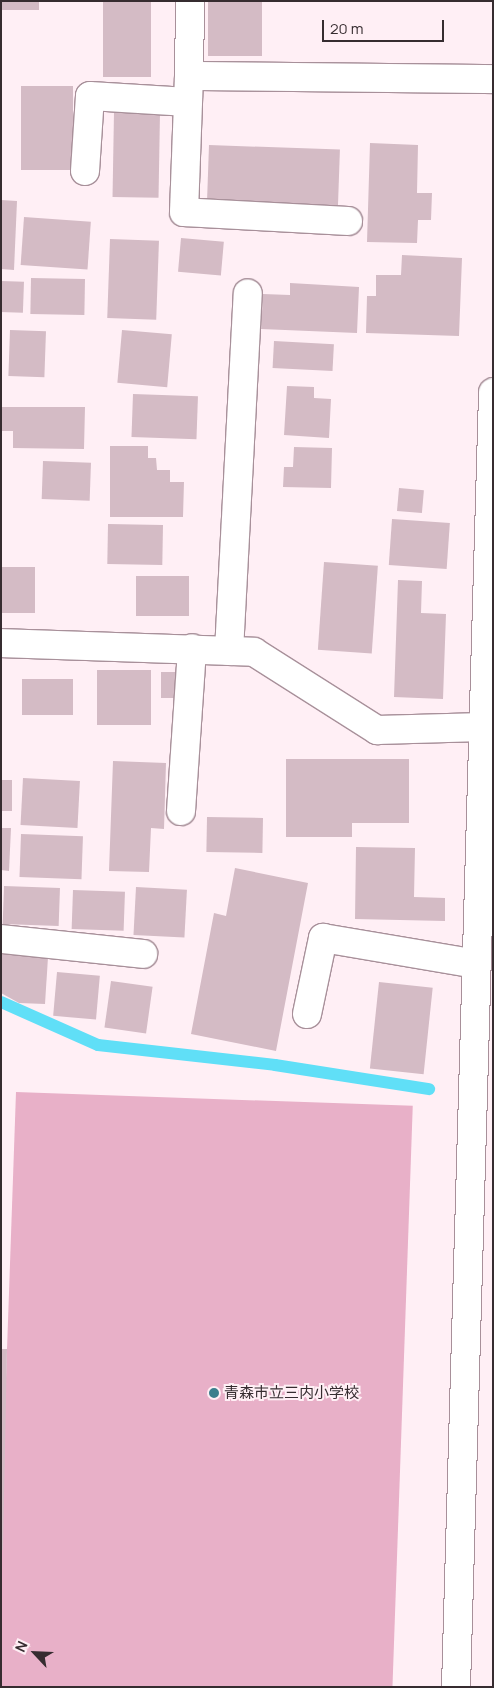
<!DOCTYPE html>
<meta charset="utf-8">
<style>
body{margin:0}
#map{position:relative;width:494px;height:1688px;overflow:hidden;background:#ffeff5;font-family:Manrope,"Noto Sans JP",sans-serif}
div>[style]{position:absolute}
[style*='--x']{left:calc(var(--x)*1px);top:calc(var(--y)*1px);width:calc(var(--w)*1px);rotate:calc(var(--a)*1deg)}
.green>*{inset:0;background:#e8b0c8;transform-origin:0 0}
.stream>*{height:12px;margin:-6px;padding:0 6px;transform-origin:6px;border-radius:6px;background:#60dff7}
.building>*{inset:0;background:#d4bbc5;transform-origin:0 0}
.roads{filter:drop-shadow(1px 0 #a8909a) drop-shadow(-1px 0 #a8909a) drop-shadow(0 1px #a8909a) drop-shadow(0 -1px #a8909a)}
.minor>*{height:28px;margin:-14px;padding:0 14px;transform-origin:14px;border-radius:14px;background:#fff}
.dots>*{width:14px;height:14px;translate:-50% -50%;box-sizing:border-box;border:2px solid #ffeff5;border-radius:50%}
span{translate:-50% -50%;white-space:nowrap;text-align:center;line-height:1.15;-webkit-text-stroke:4px #ffeff5;paint-order:stroke}
.poi-label{font-size:15px;color:#362c30}
.left{translate:0 -50%;text-align:left}
.frame{position:absolute;inset:0;border:2px solid #362c30;pointer-events:none}
.north{position:absolute;left:10px;top:1628px;width:50px;height:50px;-webkit-text-stroke:4px #ffeff5;paint-order:stroke;rotate:295deg;font-size:14px;font-weight:700;line-height:20px;text-align:center;color:#362c30}
.north::after{content:'';display:block;margin:auto;width:18px;height:22px;background:#362c30;clip-path:polygon(50% 0,100% 100%,50% 72%,0 100%)}
.scale{position:absolute;left:322px;top:20px;width:122px;height:22px;box-sizing:border-box;border:2px solid #362c30;border-top:0;padding-left:6px;font-size:15px;line-height:18px;white-space:nowrap;color:#362c30;-webkit-text-stroke:4px #ffeff5;paint-order:stroke}
</style>
<div id="map">
<div class="green">
<div style="left:16px;top:1092px;width:397px;height:595px;rotate:2deg"></div>
</div>
<div class="stream">
<div style="--x:1;--y:1002;--w:106;--a:23.9"></div>
<div style="--x:98;--y:1045;--w:178;--a:6.4"></div>
<div style="--x:275;--y:1065;--w:156;--a:8.9"></div>
</div>
<div class="building">
<div style="left:1px;top:1px;width:38px;height:9px"></div>
<div style="left:103px;top:1px;width:48px;height:76px"></div>
<div style="left:208px;top:1px;width:54px;height:55px"></div>
<div style="left:21px;top:86px;width:52px;height:84px"></div>
<div style="left:114px;top:112px;width:46px;height:85px;rotate:1deg"></div>
<div style="clip-path:polygon(370px 143px,418px 145px,417px 193px,432px 193px,431px 220px,418px 220px,417px 243px,367px 242px)"></div>
<div style="left:209px;top:145px;width:131px;height:56px;rotate:2deg"></div>
<div style="clip-path:polygon(1px 200px,17px 201px,14px 270px,1px 269px)"></div>
<div style="left:24px;top:217px;width:67px;height:48px;rotate:4deg"></div>
<div style="left:181px;top:238px;width:43px;height:34px;rotate:5deg"></div>
<div style="left:110px;top:239px;width:49px;height:79px;rotate:2deg"></div>
<div style="clip-path:polygon(402px 255px,462px 258px,459px 336px,366px 333px,367px 296px,376px 296px,376px 275px,401px 275px)"></div>
<div style="left:31px;top:278px;width:54px;height:36px;rotate:1deg"></div>
<div style="left:1px;top:281px;width:23px;height:31px;rotate:2deg"></div>
<div style="clip-path:polygon(290px 283px,359px 287px,357px 333px,261px 329px,263px 294px,290px 295px)"></div>
<div style="left:10px;top:330px;width:36px;height:46px;rotate:2deg"></div>
<div style="left:122px;top:330px;width:50px;height:53px;rotate:5deg"></div>
<div style="left:274px;top:341px;width:60px;height:27px;rotate:3deg"></div>
<div style="clip-path:polygon(287px 386px,314px 387px,314px 398px,331px 399px,329px 438px,284px 435px)"></div>
<div style="left:133px;top:394px;width:65px;height:43px;rotate:2deg"></div>
<div style="clip-path:polygon(1px 407px,85px 407px,84px 449px,13px 448px,13px 431px,1px 431px)"></div>
<div style="clip-path:polygon(110px 446px,148px 446px,148px 458px,156px 458px,157px 470px,170px 470px,170px 482px,184px 482px,183px 517px,110px 517px)"></div>
<div style="clip-path:polygon(294px 447px,332px 448px,331px 488px,283px 487px,284px 467px,293px 467px)"></div>
<div style="left:43px;top:461px;width:48px;height:38px;rotate:2deg"></div>
<div style="left:399px;top:488px;width:25px;height:23px;rotate:5deg"></div>
<div style="left:392px;top:519px;width:58px;height:46px;rotate:4deg"></div>
<div style="left:108px;top:524px;width:55px;height:40px;rotate:1deg"></div>
<div style="left:324px;top:562px;width:54px;height:88px;rotate:4deg"></div>
<div style="left:1px;top:567px;width:34px;height:46px"></div>
<div style="left:136px;top:576px;width:53px;height:40px"></div>
<div style="clip-path:polygon(398px 580px,422px 581px,421px 613px,446px 614px,443px 699px,394px 697px)"></div>
<div style="left:97px;top:670px;width:54px;height:55px"></div>
<div style="left:161px;top:672px;width:15px;height:26px"></div>
<div style="left:22px;top:679px;width:51px;height:36px"></div>
<div style="clip-path:polygon(286px 759px,409px 759px,409px 823px,352px 823px,352px 837px,286px 837px)"></div>
<div style="clip-path:polygon(113px 761px,166px 763px,164px 829px,151px 828px,149px 872px,109px 871px)"></div>
<div style="left:23px;top:778px;width:57px;height:47px;rotate:3deg"></div>
<div style="left:1px;top:780px;width:11px;height:31px"></div>
<div style="left:207px;top:817px;width:56px;height:35px;rotate:1deg"></div>
<div style="clip-path:polygon(1px 828px,11px 828px,9px 871px,1px 870px)"></div>
<div style="left:21px;top:834px;width:62px;height:43px;rotate:2deg"></div>
<div style="clip-path:polygon(356px 847px,415px 848px,414px 897px,445px 898px,445px 921px,355px 919px)"></div>
<div style="clip-path:polygon(235px 868px,308px 883px,276px 1051px,191px 1034px,214px 913px,226px 916px)"></div>
<div style="left:4px;top:886px;width:56px;height:38px;rotate:2deg"></div>
<div style="left:136px;top:887px;width:51px;height:48px;rotate:3deg"></div>
<div style="left:73px;top:890px;width:52px;height:39px;rotate:2deg"></div>
<div style="clip-path:polygon(1px 954px,48px 957px,45px 1004px,19px 1003px,1px 993px)"></div>
<div style="left:57px;top:972px;width:43px;height:44px;rotate:5deg"></div>
<div style="left:111px;top:981px;width:42px;height:47px;rotate:8deg"></div>
<div style="left:379px;top:982px;width:54px;height:87px;rotate:6deg"></div>
<div style="clip-path:polygon(1px 1349px,7px 1349px,3px 1550px,1px 1550px)"></div>
</div>
<div class="roads">
<div class="minor">
<div style="--x:189;--y:76;--w:75;--a:-89.2"></div>
<div style="--x:85;--y:171;--w:75;--a:-86.2"></div>
<div style="--x:90;--y:96;--w:98;--a:3.5"></div>
<div style="--x:348;--y:221;--w:164;--a:-176.9"></div>
<div style="--x:184;--y:212;--w:136;--a:-87.9"></div>
<div style="--x:189;--y:76;--w:304;--a:0.6"></div>
<div style="--x:1;--y:643;--w:253;--a:2"></div>
<div style="--x:254;--y:652;--w:146;--a:32.4"></div>
<div style="--x:377;--y:730;--w:106;--a:-1.6"></div>
<div style="--x:229;--y:651;--w:358;--a:-87"></div>
<div style="--x:181;--y:811;--w:163;--a:-86.1"></div>
<div style="--x:1;--y:939;--w:143;--a:6"></div>
<div style="--x:307;--y:1014;--w:78;--a:-78.1"></div>
<div style="--x:323;--y:938;--w:155;--a:9.6"></div>
<div style="--x:456;--y:1687;--w:1295;--a:-88.36"></div>
</div>
</div>
<div class="dots">
<div style="left:214px;top:1393px;background:#3a7f8d"></div>
</div>
<div class="poi-label">
<span class="left" style="left:224px;top:1393px">青森市立三内小学校</span>
</div>
<div class="frame"></div>
<div class="north">N</div>
<div class="scale">20 m</div>
</div>
